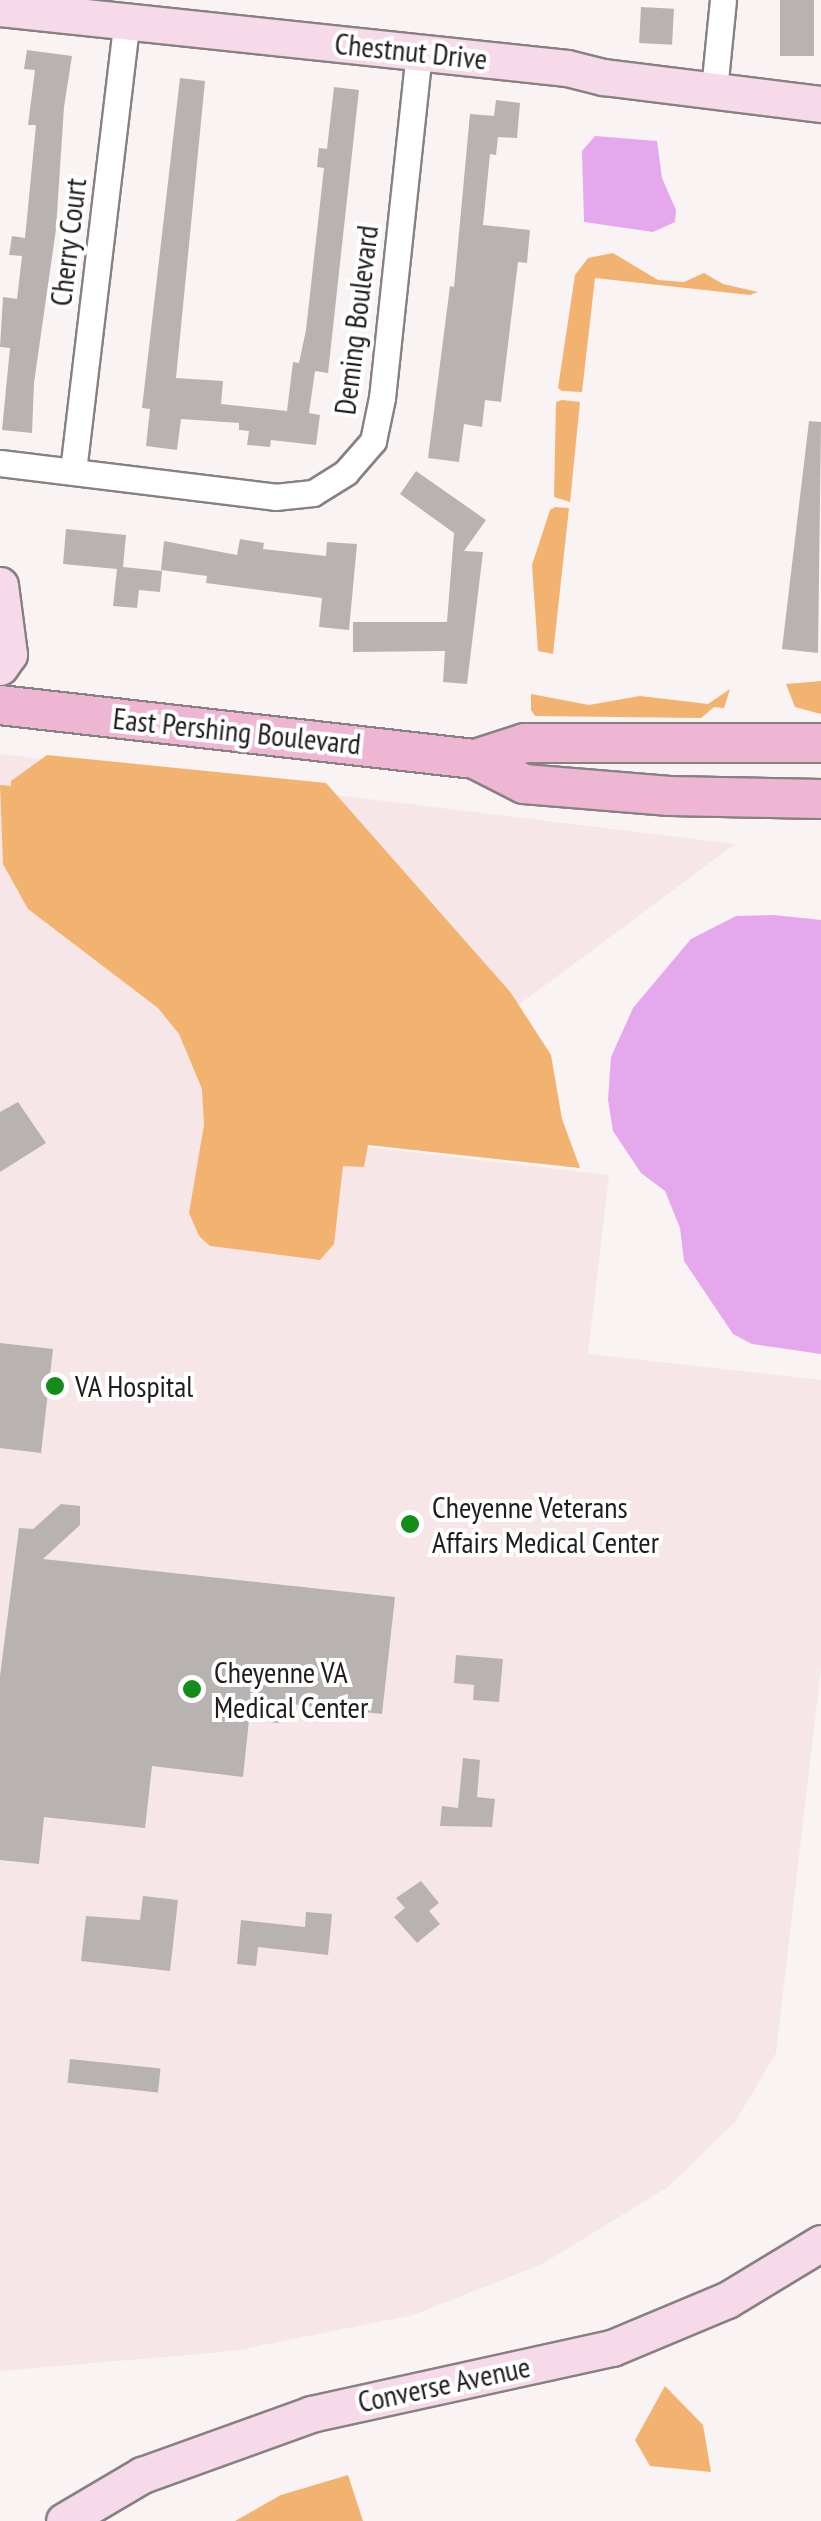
<!DOCTYPE html>
<style>
body{margin:0}
#map{position:relative;width:821px;height:2521px;overflow:hidden;background:#f9f3f3;font-family:"PT Sans Narrow",sans-serif}
div>[style]{position:absolute}
[style*='--x']{left:calc(var(--x)*1px);top:calc(var(--y)*1px);width:calc(var(--w)*1px);rotate:calc(var(--a)*1deg)}
.built>*{inset:0;background:#f6e6e7}
.green>*{inset:0;background:#f2b270}
.water>*{inset:0;background:#e6a8ed}
.building>*{inset:0;background:#b8b3b1;transform-origin:0 0}
.roads{filter:drop-shadow(2px 0 #878181) drop-shadow(-2px 0 #878181) drop-shadow(0 2px #878181) drop-shadow(0 -2px #878181)}
.street>*{height:25px;margin:-12.5px;padding:0 12.5px;transform-origin:12.5px;border-radius:12.5px;background:#fff}
.secondary>*{height:35px;margin:-17.5px;padding:0 17.5px;transform-origin:17.5px;border-radius:17.5px;background:#f7dae9}
.primary>*{height:38px;margin:-19px;padding:0 19px;transform-origin:19px;border-radius:19px;background:#efb6d3}
.dots>*{width:28px;height:28px;translate:-50% -50%;box-sizing:border-box;border:5px solid #fff;border-radius:50%}
span{translate:-50% -50%;white-space:nowrap;text-align:center;line-height:1.15;-webkit-text-stroke:8px #fff;paint-order:stroke}
.street-label{font-size:30px;color:#1f1d1d}
.poi-label{font-size:30px;color:#1f1d1d}
.left{translate:0 -50%;text-align:left}
</style>
<div id="map">
<div class="built">
<div style="clip-path:polygon(0 754px,735px 844px,333px 1143px,609px 1175px,588px 1354px,821px 1380px,821px 1668px,776px 2053px,735px 2122px,668px 2187px,542px 2264px,413px 2315px,233px 2351px,0 2371px)"></div>
</div>
<div class="green">
<div style="clip-path:polygon(613px 253px,658px 280px,684px 282px,704px 273px,723px 284px,758px 292px,750px 295px,595px 278px,582px 392px,562px 391px,558px 388px,575px 275px,588px 258px)"></div>
<div style="clip-path:polygon(562px 400px,580px 402px,570px 502px,554px 497px,556px 402px)"></div>
<div style="clip-path:polygon(555px 507px,569px 508px,553px 654px,538px 651px,532px 565px,550px 510px)"></div>
<div style="clip-path:polygon(821px 681px,821px 714px,795px 707px,786px 684px)"></div>
<div style="clip-path:polygon(730px 689px,724px 708px,714px 707px,701px 718px,535px 716px,531px 710px,531px 694px,589px 705px,640px 696px,708px 704px)"></div>
<div style="clip-path:polygon(47px 755px,326px 783px,511px 993px,551px 1055px,562px 1119px,580px 1168px,368px 1145px,364px 1167px,343px 1166px,334px 1244px,320px 1260px,210px 1246px,199px 1236px,189px 1213px,204px 1125px,202px 1089px,179px 1034px,158px 1008px,28px 909px,3px 864px,0 785px,11px 786px,11px 781px)"></div>
<div style="clip-path:polygon(665px 2386px,703px 2425px,711px 2472px,650px 2466px,635px 2440px)"></div>
<div style="clip-path:polygon(348px 2475px,363px 2521px,235px 2521px,281px 2495px)"></div>
</div>
<div class="water">
<div style="clip-path:polygon(595px 136px,657px 141px,662px 178px,676px 210px,675px 222px,653px 232px,584px 222px,582px 151px)"></div>
<div style="clip-path:polygon(774px 915px,821px 920px,821px 1354px,752px 1344px,733px 1334px,684px 1261px,680px 1228px,665px 1191px,641px 1173px,613px 1131px,608px 1100px,611px 1057px,633px 1008px,691px 939px,736px 916px)"></div>
</div>
<div class="building">
<div style="left:780px;top:0;width:34px;height:56px"></div>
<div style="left:641px;top:7px;width:33px;height:36px;rotate:3deg"></div>
<div style="clip-path:polygon(27px 50px,72px 56px,64px 107px,56px 229px,34px 383px,32px 433px,2px 430px,10px 348px,0 347px,3px 297px,17px 299px,22px 256px,9px 255px,12px 236px,25px 238px,36px 125px,28px 125px,35px 70px,24px 69px)"></div>
<div style="clip-path:polygon(180px 78px,205px 81px,176px 378px,223px 381px,221px 404px,287px 411px,293px 362px,299px 363px,306px 330px,324px 168px,317px 167px,319px 148px,327px 149px,334px 87px,359px 90px,328px 373px,315px 371px,309px 413px,320px 415px,316px 445px,271px 440px,270px 447px,247px 445px,249px 431px,239px 430px,239px 423px,181px 419px,177px 450px,146px 446px,150px 409px,142px 408px)"></div>
<div style="clip-path:polygon(496px 100px,520px 103px,517px 138px,498px 137px,496px 155px,490px 154px,483px 225px,530px 230px,527px 263px,518px 262px,501px 402px,485px 400px,482px 427px,464px 424px,459px 462px,428px 458px,450px 286px,454px 287px,470px 114px,494px 116px)"></div>
<div style="clip-path:polygon(809px 421px,821px 422px,818px 653px,782px 649px)"></div>
<div style="clip-path:polygon(416px 471px,486px 520px,464px 551px,483px 552px,467px 684px,443px 682px,445px 651px,353px 652px,353px 622px,447px 622px,454px 533px,400px 494px)"></div>
<div style="clip-path:polygon(66px 529px,126px 535px,123px 567px,162px 571px,160px 592px,139px 590px,137px 608px,113px 606px,117px 569px,63px 564px)"></div>
<div style="clip-path:polygon(240px 539px,264px 543px,263px 549px,326px 556px,327px 542px,357px 544px,349px 630px,319px 627px,322px 598px,206px 583px,207px 576px,161px 570px,164px 541px,237px 555px)"></div>
<div style="clip-path:polygon(18px 1102px,46px 1143px,0 1172px,0 1112px)"></div>
<div style="clip-path:polygon(0 1343px,53px 1349px,41px 1453px,0 1448px)"></div>
<div style="clip-path:polygon(61px 1504px,80px 1506px,80px 1525px,43px 1559px,395px 1597px,382px 1714px,281px 1703px,279px 1723px,249px 1720px,243px 1777px,152px 1766px,145px 1828px,44px 1817px,39px 1864px,0 1860px,0 1676px,19px 1528px,33px 1529px)"></div>
<div style="clip-path:polygon(456px 1655px,503px 1659px,499px 1702px,473px 1700px,474px 1685px,454px 1683px)"></div>
<div style="clip-path:polygon(463px 1758px,480px 1760px,477px 1797px,495px 1799px,492px 1827px,440px 1826px,442px 1806px,458px 1808px)"></div>
<div style="clip-path:polygon(421px 1881px,439px 1903px,429px 1911px,440px 1924px,417px 1943px,394px 1917px,405px 1908px,396px 1898px)"></div>
<div style="clip-path:polygon(143px 1896px,178px 1900px,170px 1971px,81px 1961px,86px 1916px,140px 1920px)"></div>
<div style="clip-path:polygon(306px 1912px,332px 1914px,328px 1955px,258px 1947px,256px 1966px,237px 1964px,241px 1920px,305px 1927px)"></div>
<div style="left:70px;top:2059px;width:91px;height:24px;rotate:6deg"></div>
</div>
<div class="roads">
<div class="street">
<div style="--x:714;--y:90;--w:90;--a:-84.3"></div>
<div style="--x:0;--y:463;--w:277;--a:7"></div>
<div style="--x:275;--y:497;--w:38;--a:-6"></div>
<div style="--x:313;--y:493;--w:39;--a:-32"></div>
<div style="--x:346;--y:472;--w:41;--a:-48.9"></div>
<div style="--x:373;--y:441;--w:44;--a:-78.2"></div>
<div style="--x:382;--y:398;--w:348;--a:-83.9"></div>
<div style="--x:73;--y:471;--w:453;--a:-83.2"></div>
</div>
<div class="secondary">
<div style="--x:0;--y:8;--w:570;--a:6.04"></div>
<div style="--x:567;--y:68;--w:38;--a:14"></div>
<div style="--x:604;--y:77;--w:219;--a:7.1"></div>
<div style="--x:0;--y:585;--w:70;--a:82.6"></div>
<div style="--x:9;--y:654;--w:16;--a:125"></div>
<div style="--x:64;--y:2521;--w:91;--a:-30.5"></div>
<div style="--x:142;--y:2475;--w:180;--a:-19.8"></div>
<div style="--x:311;--y:2414;--w:308;--a:-12.4"></div>
<div style="--x:612;--y:2348;--w:125;--a:-22.7"></div>
<div style="--x:727;--y:2300;--w:110;--a:-31.2"></div>
</div>
<div class="primary">
<div style="--x:0;--y:705;--w:478;--a:6.5"></div>
<div style="--x:475;--y:759;--w:55;--a:27"></div>
<div style="--x:524;--y:784;--w:146;--a:4.7"></div>
<div style="--x:670;--y:796;--w:151;--a:1.1"></div>
<div style="--x:475;--y:759;--w:52;--a:-17.7"></div>
<div style="--x:525;--y:743;--w:296;--a:0"></div>
</div>
</div>
<div class="dots">
<div style="left:55px;top:1386px;background:#128d17"></div>
<div style="left:410px;top:1524px;background:#128d17"></div>
<div style="left:192px;top:1689px;background:#128d17"></div>
</div>
<div class="street-label">
<span style="left:411px;top:51px;rotate:6deg">Chestnut Drive</span>
<span style="left:68px;top:242px;rotate:-83deg">Cherry Court</span>
<span style="left:356px;top:320px;rotate:-83deg">Deming Boulevard</span>
<span style="left:237px;top:731px;rotate:6deg">East Pershing Boulevard</span>
<span style="left:444px;top:2384px;rotate:-12deg">Converse Avenue</span>
</div>
<div class="poi-label">
<span class="left" style="left:75px;top:1386px">VA Hospital</span>
<span class="left" style="left:432px;top:1524px">Cheyenne Veterans<br>Affairs Medical Center</span>
<span class="left" style="left:214px;top:1689px">Cheyenne VA<br>Medical Center</span>
</div>
</div>
